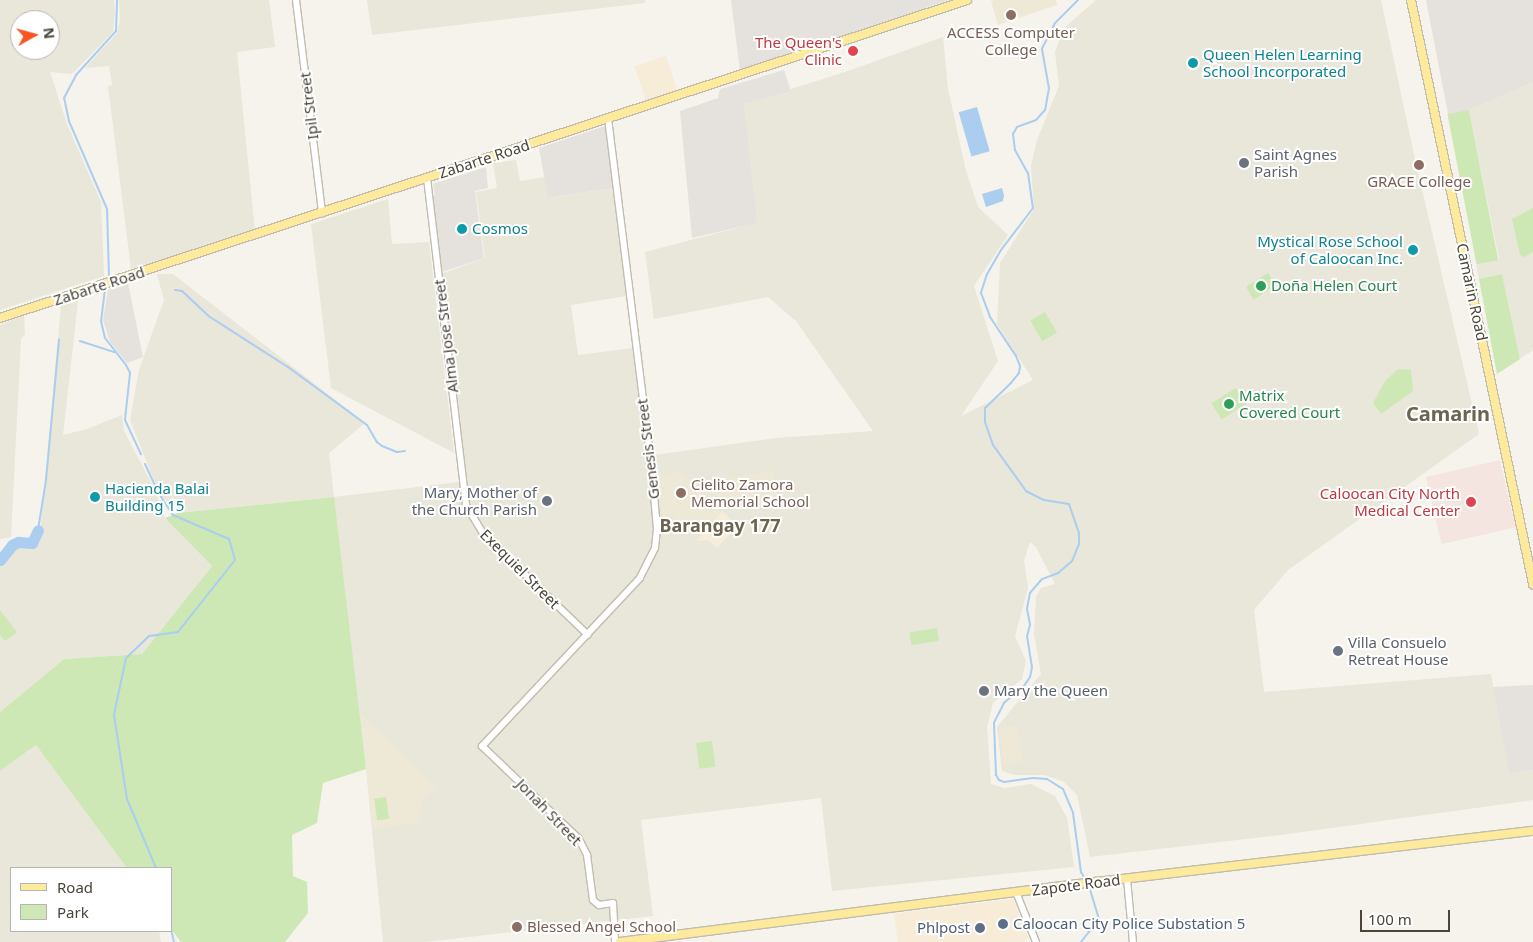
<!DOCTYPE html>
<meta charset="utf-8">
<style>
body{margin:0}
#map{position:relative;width:1533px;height:942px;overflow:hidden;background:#f5f3eb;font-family:"Noto Sans",sans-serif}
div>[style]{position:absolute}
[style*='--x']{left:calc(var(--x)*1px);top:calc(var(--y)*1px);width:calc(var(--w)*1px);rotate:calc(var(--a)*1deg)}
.residential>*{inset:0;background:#e9e6da}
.commercial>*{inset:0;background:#f6ecd8;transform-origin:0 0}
.industrial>*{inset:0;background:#e5e2dd}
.education>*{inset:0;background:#eee9d6;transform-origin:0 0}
.medical>*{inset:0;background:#f5e5e0;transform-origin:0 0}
.green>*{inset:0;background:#cde8b5;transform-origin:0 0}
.water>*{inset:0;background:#aacdf0;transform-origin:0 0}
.stream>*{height:2px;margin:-1px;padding:0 1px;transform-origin:1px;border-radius:1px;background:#aacdf0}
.river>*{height:11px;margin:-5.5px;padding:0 5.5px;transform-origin:5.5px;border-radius:5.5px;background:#aacdf0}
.roads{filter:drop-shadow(1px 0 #c1bcae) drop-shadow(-1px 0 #c1bcae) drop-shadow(0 1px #c1bcae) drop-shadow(0 -1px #c1bcae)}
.minor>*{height:6px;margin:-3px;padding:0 3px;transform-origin:3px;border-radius:3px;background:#fff}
.major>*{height:8px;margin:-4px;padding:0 4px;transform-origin:4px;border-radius:4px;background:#fdea9d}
.dots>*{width:14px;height:14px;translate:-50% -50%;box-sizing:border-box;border:2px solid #fff;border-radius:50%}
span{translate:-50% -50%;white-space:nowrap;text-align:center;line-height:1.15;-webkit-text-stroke:4px #fff;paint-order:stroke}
.education-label{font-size:15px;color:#785e54}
.left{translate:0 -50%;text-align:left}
.health-label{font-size:15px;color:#be3a42}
.right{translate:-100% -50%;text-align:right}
.culture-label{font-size:15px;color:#0d838f}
.street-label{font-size:15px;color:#4a4539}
.worship-label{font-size:15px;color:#5b616d}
.leisure-label{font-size:15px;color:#27864d}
.service-label{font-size:15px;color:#4e5e75}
.quarter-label{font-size:18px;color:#6d6450;font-weight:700}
.district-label{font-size:20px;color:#6d6450;font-weight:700}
.legend{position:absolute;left:10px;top:867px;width:162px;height:65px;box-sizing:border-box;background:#fff;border:1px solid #b7b5b0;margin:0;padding:6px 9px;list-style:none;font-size:15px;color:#4a4539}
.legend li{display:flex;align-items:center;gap:10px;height:25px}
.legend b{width:25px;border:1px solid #b7b5b0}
.north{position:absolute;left:10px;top:10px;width:50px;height:50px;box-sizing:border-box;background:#fff;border:1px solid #b7b5b0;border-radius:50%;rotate:83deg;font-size:14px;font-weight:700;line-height:20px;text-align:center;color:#4a4539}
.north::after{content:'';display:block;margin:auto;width:18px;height:22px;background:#f75521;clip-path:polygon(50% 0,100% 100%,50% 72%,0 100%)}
.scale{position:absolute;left:1360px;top:910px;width:90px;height:22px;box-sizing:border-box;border:2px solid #4a4539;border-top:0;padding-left:6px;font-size:15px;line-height:18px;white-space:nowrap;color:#4a4539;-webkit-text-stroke:4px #fff;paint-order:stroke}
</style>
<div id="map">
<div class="residential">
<div style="clip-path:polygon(evenodd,0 0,114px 0,115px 12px,113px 32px,72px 74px,50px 72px,67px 124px,101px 202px,104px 276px,0 310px,0 0,20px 20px,50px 20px,50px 50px,20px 50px,20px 20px)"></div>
<div style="clip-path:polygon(119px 0,269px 0,275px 47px,237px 52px,255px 231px,131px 269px,108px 86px,112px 85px,109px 66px,85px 68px,117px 33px,120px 20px)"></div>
<div style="clip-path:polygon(367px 0,645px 0,645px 3px,372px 35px)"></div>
<div style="clip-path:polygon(1096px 0,1381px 0,1415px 159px,1479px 434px,1288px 570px,1254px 610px,1264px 692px,1491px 674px,1509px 772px,1533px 770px,1533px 800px,1281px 835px,1090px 857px,1077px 795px,1064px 782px,1044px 775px,1014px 775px,1002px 771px,997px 727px,1041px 674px,1034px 634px,1036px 597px,1041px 588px,1055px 584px,1036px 547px,1030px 542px,1024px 561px,1028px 588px,1015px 636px,1026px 661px,1022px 679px,993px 703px,987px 727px,991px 784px,1004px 788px,1031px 784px,1055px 796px,1067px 818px,1074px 867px,832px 891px,821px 798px,641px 820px,653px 916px,425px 942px,383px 942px,366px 769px,333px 497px,178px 513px,159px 493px,130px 420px,139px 370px,164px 300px,157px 274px,173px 274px,365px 423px,329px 453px,334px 497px,467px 481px,441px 274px,485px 258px,476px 192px,497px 188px,493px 163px,516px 160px,520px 181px,545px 177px,549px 198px,613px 188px,626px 296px,571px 305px,578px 355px,633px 348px,647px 456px,777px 438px,873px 431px,796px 321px,768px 297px,654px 319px,645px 252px,756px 223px,744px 104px,848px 71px,943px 37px,948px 89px,966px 171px,978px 207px,1008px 235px,974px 286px,998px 361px,961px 416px,1033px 380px,997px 324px,1000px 263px,1034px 209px,1031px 166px,1037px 140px,1059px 86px,1055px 52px,1064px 28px)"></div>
<div style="clip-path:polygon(1533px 82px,1533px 350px,1520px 359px,1502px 274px,1479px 279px,1476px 265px,1499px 259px,1469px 110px)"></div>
<div style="clip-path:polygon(388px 199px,392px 244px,429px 242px,454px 453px,331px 388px,311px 224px)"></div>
<div style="clip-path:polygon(78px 301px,63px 435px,87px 429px,122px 415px,124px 431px,154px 488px,165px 518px,212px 566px,142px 654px,64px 659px,0 712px,0 555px,40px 536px,61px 305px)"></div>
<div style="clip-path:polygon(24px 315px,25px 334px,21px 339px,11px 537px,0 539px,0 325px)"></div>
<div style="clip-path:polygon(36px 745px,127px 868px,11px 868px,11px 931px,159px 931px,161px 942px,0 942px,0 771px)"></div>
</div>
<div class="commercial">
<div style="left:666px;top:56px;width:36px;height:33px;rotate:72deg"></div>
<div style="clip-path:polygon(722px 511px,738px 526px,717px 548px,708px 540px,696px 541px)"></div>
<div style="clip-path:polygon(1014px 899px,1028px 938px,1024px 942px,898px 942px,894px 914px)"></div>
</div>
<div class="industrial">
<div style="clip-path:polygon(731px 0,949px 0,740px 71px)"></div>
<div style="clip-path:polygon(1426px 0,1533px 0,1533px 82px,1449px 119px)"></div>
<div style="clip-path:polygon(784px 70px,791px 91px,744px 104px,757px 223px,692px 238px,680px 111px,718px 98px,720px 89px)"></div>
<div style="clip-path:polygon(605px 126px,613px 188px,548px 198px,539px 148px)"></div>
<div style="clip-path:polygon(486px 167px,488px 188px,475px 191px,484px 258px,442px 272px,432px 196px,435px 195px,433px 184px)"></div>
<div style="clip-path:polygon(128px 283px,143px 357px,127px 363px,110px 342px,103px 320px,108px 289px)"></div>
<div style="clip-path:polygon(1533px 685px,1533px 770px,1509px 773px,1493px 687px)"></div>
</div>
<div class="education">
<div style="clip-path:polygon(994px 0,1056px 0,1057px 5px,998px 25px,991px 1px)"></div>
<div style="clip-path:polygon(681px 471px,722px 511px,696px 538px,672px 516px,662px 517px,656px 475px)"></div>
<div style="clip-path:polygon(773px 472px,778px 503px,727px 508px,711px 492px,724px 478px)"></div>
<div style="clip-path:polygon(360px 713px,436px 786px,423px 799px,419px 823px,373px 829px)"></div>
<div style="left:1018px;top:725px;width:38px;height:19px;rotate:83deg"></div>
</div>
<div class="medical">
<div style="left:1500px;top:460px;width:69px;height:76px;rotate:77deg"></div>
</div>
<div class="green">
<div style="left:1469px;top:110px;width:153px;height:22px;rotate:79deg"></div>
<div style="clip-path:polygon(1533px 208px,1533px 252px,1525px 257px,1520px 255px,1512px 219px)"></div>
<div style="left:1268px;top:273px;width:15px;height:26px;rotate:58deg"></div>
<div style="clip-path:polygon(1502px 274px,1520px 359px,1497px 374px,1479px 279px)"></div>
<div style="left:1045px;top:312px;width:24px;height:17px;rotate:60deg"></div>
<div style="clip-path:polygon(1398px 369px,1411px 370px,1413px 391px,1381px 414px,1373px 403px,1385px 381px)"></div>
<div style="left:1236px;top:388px;width:19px;height:29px;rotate:58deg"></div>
<div style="clip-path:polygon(334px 497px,366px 769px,323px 783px,317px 823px,292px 835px,293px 876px,307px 882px,308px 913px,285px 942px,181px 942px,171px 929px,171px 868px,127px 868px,36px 745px,0 771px,0 712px,64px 659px,142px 654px,212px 566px,165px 518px,178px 513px)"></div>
<div style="clip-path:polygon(0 610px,17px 632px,5px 641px,0 635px)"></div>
<div style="left:937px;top:628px;width:13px;height:28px;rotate:81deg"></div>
<div style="left:712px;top:741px;width:26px;height:16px;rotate:83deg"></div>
<div style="left:386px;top:797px;width:22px;height:12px;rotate:82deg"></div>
</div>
<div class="water">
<div style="left:977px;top:107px;width:46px;height:19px;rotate:74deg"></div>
<div style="clip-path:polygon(1002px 188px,1004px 195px,1003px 201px,986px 207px,982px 194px)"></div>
</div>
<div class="stream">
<div style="--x:1078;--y:0;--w:33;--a:135"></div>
<div style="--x:1055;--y:23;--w:29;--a:117"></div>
<div style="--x:1042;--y:49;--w:40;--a:80"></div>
<div style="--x:1049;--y:88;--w:22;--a:100"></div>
<div style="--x:1045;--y:110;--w:13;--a:132"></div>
<div style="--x:1036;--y:120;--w:20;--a:160"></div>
<div style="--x:1017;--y:127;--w:8;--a:120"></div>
<div style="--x:1013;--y:134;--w:16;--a:83"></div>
<div style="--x:1015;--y:150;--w:26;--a:61"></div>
<div style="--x:1028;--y:173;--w:35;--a:82"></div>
<div style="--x:1033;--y:208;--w:53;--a:127.3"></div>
<div style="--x:1001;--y:250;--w:28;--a:120"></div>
<div style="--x:987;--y:274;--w:20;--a:108"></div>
<div style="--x:981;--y:293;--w:26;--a:69"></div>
<div style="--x:990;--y:317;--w:47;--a:56.3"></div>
<div style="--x:1016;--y:356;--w:11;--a:68"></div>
<div style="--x:1020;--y:366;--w:7;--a:98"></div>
<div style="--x:1019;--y:373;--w:13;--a:129"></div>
<div style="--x:1011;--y:383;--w:36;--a:136"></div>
<div style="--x:985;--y:408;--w:14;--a:90"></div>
<div style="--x:985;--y:422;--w:24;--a:71"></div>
<div style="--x:993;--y:445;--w:57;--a:54.3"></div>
<div style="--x:1026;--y:491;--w:20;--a:27"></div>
<div style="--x:1044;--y:500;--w:25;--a:9"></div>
<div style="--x:1069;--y:504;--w:31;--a:71"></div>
<div style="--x:1079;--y:533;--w:11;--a:90"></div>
<div style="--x:1079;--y:544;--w:18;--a:112"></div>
<div style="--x:1072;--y:561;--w:18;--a:139"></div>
<div style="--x:1058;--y:573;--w:17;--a:159"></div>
<div style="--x:1042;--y:579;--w:18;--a:131"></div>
<div style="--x:1030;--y:593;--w:16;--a:101"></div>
<div style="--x:1027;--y:609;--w:16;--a:79"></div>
<div style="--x:1030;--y:625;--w:11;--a:105"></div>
<div style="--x:1027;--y:636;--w:31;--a:81"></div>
<div style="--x:1032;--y:667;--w:10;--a:101"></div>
<div style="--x:1030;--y:677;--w:11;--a:124"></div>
<div style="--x:1024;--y:686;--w:26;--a:140"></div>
<div style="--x:1004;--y:703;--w:22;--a:117"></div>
<div style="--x:994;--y:723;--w:52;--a:87.8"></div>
<div style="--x:996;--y:775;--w:6;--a:59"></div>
<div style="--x:999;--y:780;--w:5;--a:22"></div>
<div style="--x:1004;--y:782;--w:29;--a:-8"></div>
<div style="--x:1033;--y:778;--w:14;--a:4"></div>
<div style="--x:1047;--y:779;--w:19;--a:32"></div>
<div style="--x:1063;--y:789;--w:26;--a:67"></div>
<div style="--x:1073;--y:813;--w:60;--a:82.3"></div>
<div style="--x:1081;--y:872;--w:9;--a:58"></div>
<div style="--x:109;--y:276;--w:67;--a:-91.7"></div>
<div style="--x:107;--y:209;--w:96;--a:-113.4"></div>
<div style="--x:69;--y:121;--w:24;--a:-102"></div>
<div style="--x:64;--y:98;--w:26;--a:-62"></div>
<div style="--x:76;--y:75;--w:59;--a:-47.7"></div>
<div style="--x:116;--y:31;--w:31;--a:-88"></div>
<div style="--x:105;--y:289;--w:32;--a:97"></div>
<div style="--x:101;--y:321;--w:17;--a:77"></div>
<div style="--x:105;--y:338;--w:34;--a:52"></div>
<div style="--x:126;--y:365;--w:9;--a:63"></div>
<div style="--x:130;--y:373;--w:47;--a:96.1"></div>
<div style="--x:125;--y:420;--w:38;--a:65"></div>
<div style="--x:175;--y:290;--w:7;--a:8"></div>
<div style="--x:182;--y:291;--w:38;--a:43"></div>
<div style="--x:210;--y:317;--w:93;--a:32.7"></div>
<div style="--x:288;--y:367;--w:98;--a:36.3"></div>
<div style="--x:367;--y:425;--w:20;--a:60"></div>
<div style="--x:377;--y:442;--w:6;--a:39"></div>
<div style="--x:382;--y:446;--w:16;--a:22"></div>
<div style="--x:397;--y:452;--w:8;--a:-7"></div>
<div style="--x:80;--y:341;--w:36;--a:18"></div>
<div style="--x:145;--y:464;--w:31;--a:65"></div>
<div style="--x:158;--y:492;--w:27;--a:57"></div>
<div style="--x:173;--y:515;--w:61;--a:23.2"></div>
<div style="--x:229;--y:539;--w:22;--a:74"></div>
<div style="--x:235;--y:560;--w:92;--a:128.4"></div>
<div style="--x:178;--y:632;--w:29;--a:172"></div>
<div style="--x:149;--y:636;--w:32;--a:136"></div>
<div style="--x:126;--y:658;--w:58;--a:101.9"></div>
<div style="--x:114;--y:715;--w:85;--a:81.2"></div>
<div style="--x:127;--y:799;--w:75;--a:67.2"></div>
<div style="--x:38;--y:530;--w:51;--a:-80.9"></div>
<div style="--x:46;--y:480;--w:141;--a:-84.7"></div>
<div style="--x:171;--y:929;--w:13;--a:77"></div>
<div style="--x:1081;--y:942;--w:29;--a:-52"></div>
<div style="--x:1099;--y:919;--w:34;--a:-107"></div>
</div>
<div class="river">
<div style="--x:0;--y:560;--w:19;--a:-51"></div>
<div style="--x:12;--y:545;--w:7;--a:-27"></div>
<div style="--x:18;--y:542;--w:14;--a:4"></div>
<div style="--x:32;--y:543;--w:14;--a:-65"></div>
</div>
<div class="roads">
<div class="minor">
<div style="--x:296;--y:0;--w:215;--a:83"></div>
<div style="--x:608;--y:118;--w:357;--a:82.9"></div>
<div style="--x:652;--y:472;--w:57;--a:85"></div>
<div style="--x:657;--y:529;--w:19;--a:96"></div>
<div style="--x:655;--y:548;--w:34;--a:117"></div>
<div style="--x:640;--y:578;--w:231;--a:133.2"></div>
<div style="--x:482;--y:746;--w:134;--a:43.8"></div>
<div style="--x:579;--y:839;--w:18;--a:63"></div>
<div style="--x:587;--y:855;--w:45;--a:82.4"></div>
<div style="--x:593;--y:900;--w:8;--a:40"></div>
<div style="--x:599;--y:905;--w:14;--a:-8"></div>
<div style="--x:613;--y:903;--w:39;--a:87"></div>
<div style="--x:427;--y:178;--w:329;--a:83.2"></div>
<div style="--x:466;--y:505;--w:35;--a:59"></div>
<div style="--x:484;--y:535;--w:144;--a:43.9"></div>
<div style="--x:1127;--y:879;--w:63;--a:84.6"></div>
<div style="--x:1016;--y:892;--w:54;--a:68.2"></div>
</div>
<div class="major">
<div style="--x:1411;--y:0;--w:597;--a:78.2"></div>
<div style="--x:0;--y:318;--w:1018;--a:-18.2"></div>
<div style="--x:620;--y:942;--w:480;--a:-7.2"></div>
<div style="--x:1096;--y:882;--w:440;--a:-6.7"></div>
</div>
</div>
<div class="dots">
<div style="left:1011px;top:15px;background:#8d6e63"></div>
<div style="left:853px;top:51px;background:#e0444e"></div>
<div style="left:1193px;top:63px;background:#0f9aa8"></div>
<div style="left:1244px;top:163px;background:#6b7280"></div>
<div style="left:1419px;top:165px;background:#8d6e63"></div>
<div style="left:462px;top:229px;background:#0f9aa8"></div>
<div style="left:1413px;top:250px;background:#0f9aa8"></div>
<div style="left:1261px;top:286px;background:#2e9e5b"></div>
<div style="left:1229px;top:404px;background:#2e9e5b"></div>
<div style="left:681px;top:493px;background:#8d6e63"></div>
<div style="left:95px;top:497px;background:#0f9aa8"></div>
<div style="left:547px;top:501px;background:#6b7280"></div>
<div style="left:1471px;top:502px;background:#e0444e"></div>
<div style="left:1338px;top:651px;background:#6b7280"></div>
<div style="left:984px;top:691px;background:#6b7280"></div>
<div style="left:1003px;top:924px;background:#5c6f8a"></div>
<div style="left:517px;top:927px;background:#8d6e63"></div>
<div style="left:980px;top:928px;background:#5c6f8a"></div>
</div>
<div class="education-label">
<span style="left:1011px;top:41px">ACCESS Computer<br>College</span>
<span style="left:1419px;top:182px">GRACE College</span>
<span class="left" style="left:691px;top:493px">Cielito Zamora<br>Memorial School</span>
<span class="left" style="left:527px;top:927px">Blessed Angel School</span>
</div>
<div class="health-label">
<span class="right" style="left:842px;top:51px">The Queen's<br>Clinic</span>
<span class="right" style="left:1460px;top:502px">Caloocan City North<br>Medical Center</span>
</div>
<div class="culture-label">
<span class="left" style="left:1203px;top:63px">Queen Helen Learning<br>School Incorporated</span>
<span class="left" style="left:472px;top:229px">Cosmos</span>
<span class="right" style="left:1403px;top:250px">Mystical Rose School<br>of Caloocan Inc.</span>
<span class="left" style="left:105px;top:497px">Hacienda Balai<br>Building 15</span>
</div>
<div class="street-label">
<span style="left:309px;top:106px;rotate:-97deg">Ipil Street</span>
<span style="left:484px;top:159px;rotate:-18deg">Zabarte Road</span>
<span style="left:99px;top:286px;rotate:-18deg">Zabarte Road</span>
<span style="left:1472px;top:292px;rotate:78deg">Camarin Road</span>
<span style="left:446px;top:336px;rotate:-97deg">Alma Jose Street</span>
<span style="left:648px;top:449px;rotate:-97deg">Genesis Street</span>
<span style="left:520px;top:569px;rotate:45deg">Exequiel Street</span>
<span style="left:549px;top:812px;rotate:46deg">Jonah Street</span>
<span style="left:1076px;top:885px;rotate:-7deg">Zapote Road</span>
</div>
<div class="worship-label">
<span class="left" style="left:1254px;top:163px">Saint Agnes<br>Parish</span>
<span class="right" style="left:537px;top:501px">Mary, Mother of<br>the Church Parish</span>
<span class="left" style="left:1348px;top:651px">Villa Consuelo<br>Retreat House</span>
<span class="left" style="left:994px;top:691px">Mary the Queen</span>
</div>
<div class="leisure-label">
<span class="left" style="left:1271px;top:286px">Doña Helen Court</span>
<span class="left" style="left:1239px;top:404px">Matrix<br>Covered Court</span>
</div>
<div class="service-label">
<span class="left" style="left:1013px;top:924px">Caloocan City Police Substation 5</span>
<span class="right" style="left:970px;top:928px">Phlpost</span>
</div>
<div class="quarter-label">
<span style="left:720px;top:525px">Barangay 177</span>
</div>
<div class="district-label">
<span style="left:1448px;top:413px">Camarin</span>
</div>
<ul class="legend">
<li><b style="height:6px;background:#fdea9d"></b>Road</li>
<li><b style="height:14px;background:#cde8b5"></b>Park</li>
</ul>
<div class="north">N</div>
<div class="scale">100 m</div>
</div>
